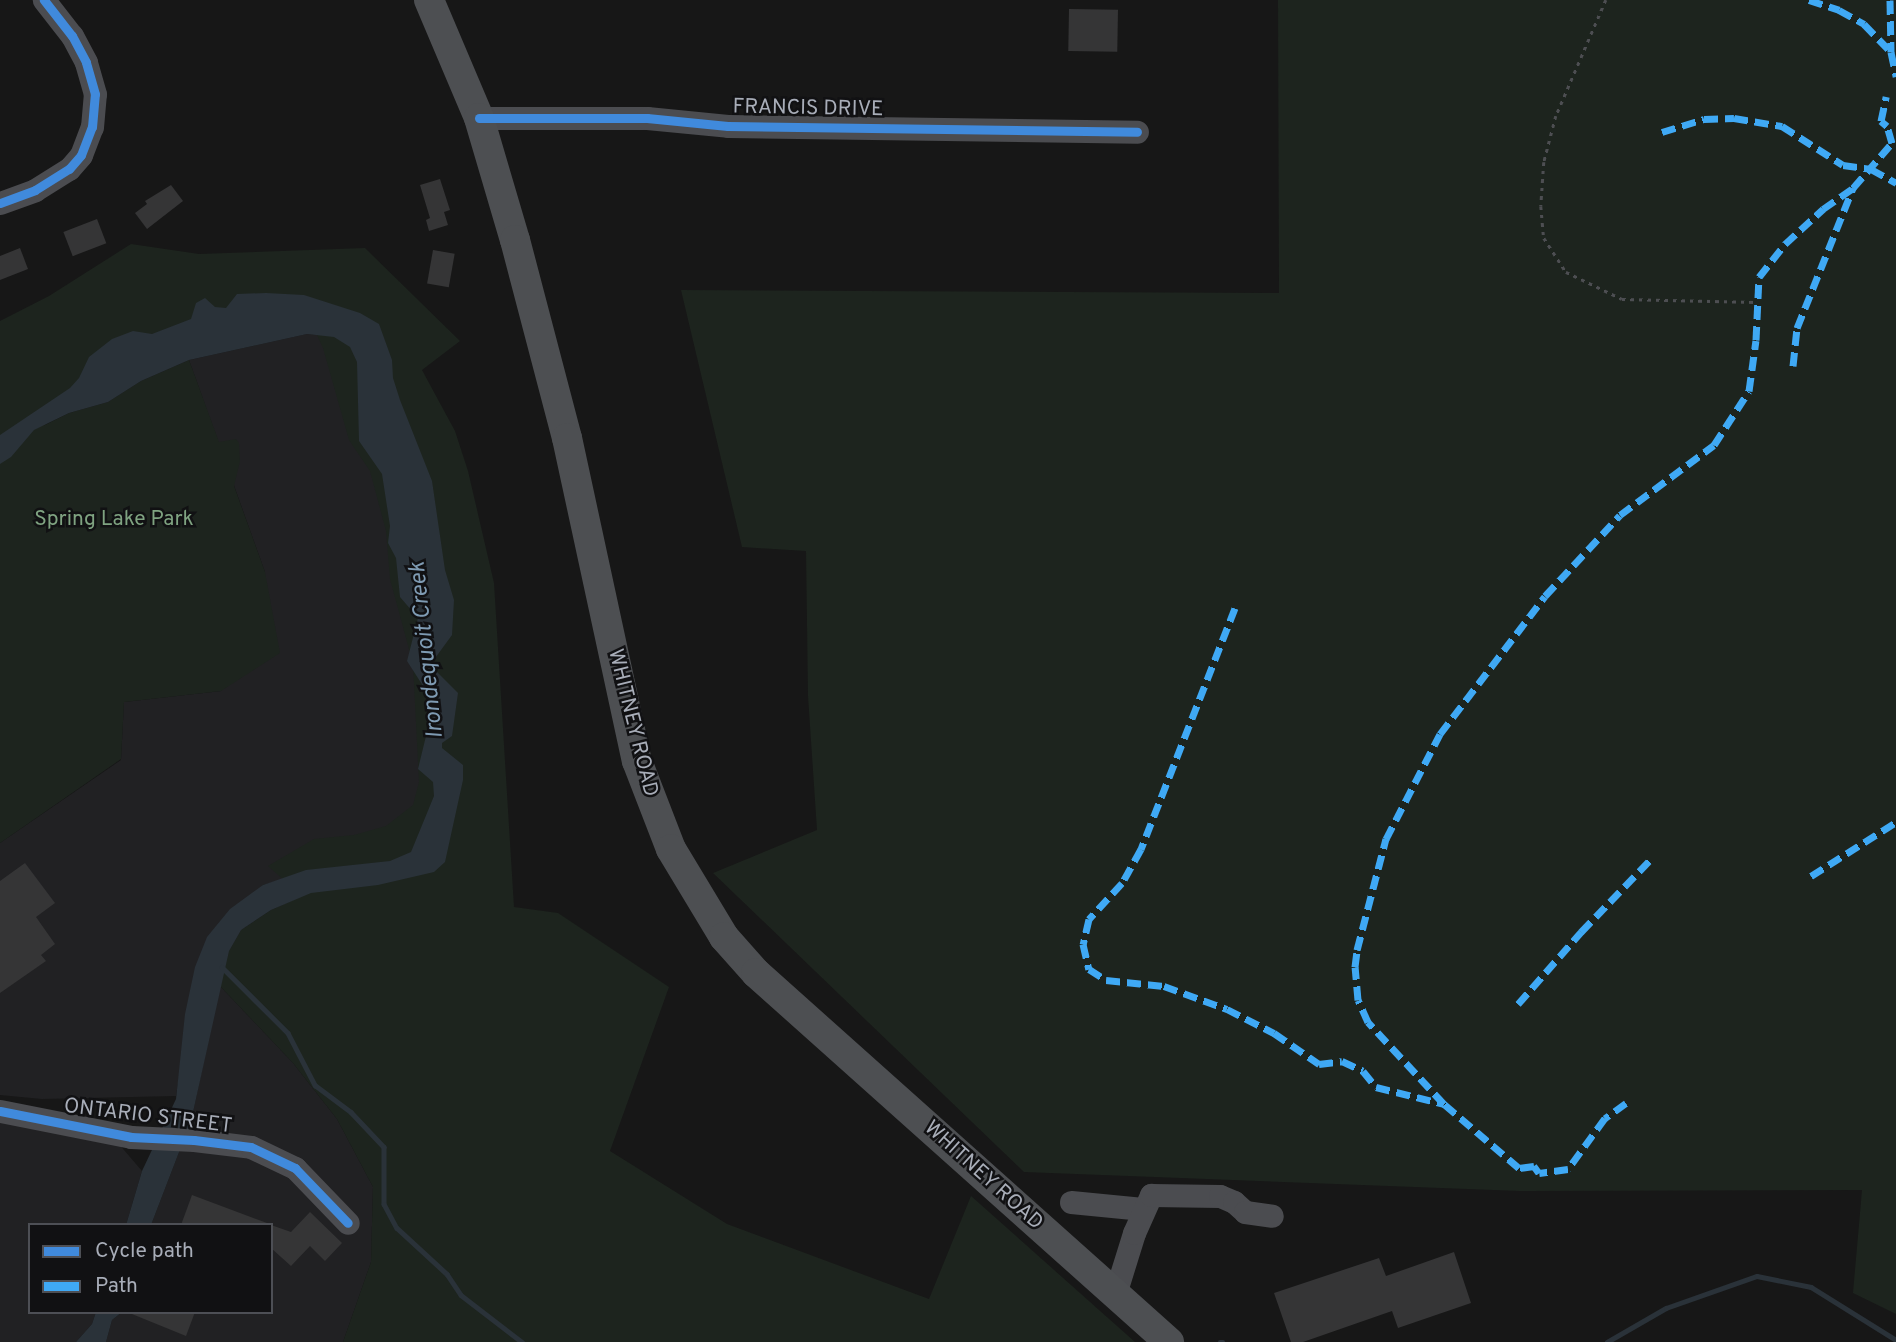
<!DOCTYPE html>
<style>
body{margin:0}
#map{position:relative;width:1896px;height:1342px;overflow:hidden;background:#171717;font-family:Overpass,sans-serif}
div>[style]{position:absolute}
[style*='--x']{left:calc(var(--x)*1px);top:calc(var(--y)*1px);width:calc(var(--w)*1px);rotate:calc(var(--a)*1deg)}
.built>*{inset:0;background:#212123}
.green>*{inset:0;background:#1d241e}
.water>*{inset:0;background:#2a3239}
.stream>*{height:4.5px;margin:-2.25px;padding:0 2.25px;transform-origin:2.25px;border-radius:2.25px;background:#2a3239}
.building>*{inset:0;background:#353536;transform-origin:0 0}
.path>*{height:2.5px;margin-top:-1.25px;transform-origin:0;background:repeating-linear-gradient(90deg,#4d4e52 0 3.5px,transparent 0 8.5px)}
.minor>*{height:23px;margin:-11.5px;padding:0 11.5px;transform-origin:11.5px;border-radius:11.5px;background:#4b4c50}
.major>*{height:30px;margin:-15px;padding:0 15px;transform-origin:15px;border-radius:15px;background:#4d4f52}
.quiet>*{height:7px;margin-top:-3.5px;transform-origin:0;background:repeating-linear-gradient(90deg,#3fa9f5 0 14px,transparent 0 21px)}
.cycleway>*{height:9px;margin:-4.5px;padding:0 4.5px;transform-origin:4.5px;border-radius:4.5px;background:#408adc}
span{translate:-50% -50%;white-space:nowrap;text-align:center;line-height:1.15;-webkit-text-stroke:5px #111113;paint-order:stroke}
.street-label{font-size:21px;color:#a8adb8}
.park-label{font-size:21px;color:#7fa381}
.water-label{font-size:23px;color:#7f9bb3;font-style:italic}
.legend{position:absolute;left:28px;top:1223px;width:245px;height:91px;box-sizing:border-box;background:#111113;border:2px solid #4d4f55;margin:0;padding:9px 12px;list-style:none;font-size:21px;color:#a8adb8}
.legend li{display:flex;align-items:center;gap:14px;height:35px}
.legend b{width:35px;border:2px solid #4d4f55}
</style>
<div id="map">
<div class="built">
<div style="clip-path:polygon(307px 334px,335px 337px,373px 461px,422px 687px,433px 782px,418px 840px,263px 885px,180px 1070px,176px 1096px,42px 1099px,0 1095px,0 843px,121px 760px,124px 702px,221px 691px,265px 572px,189px 360px)"></div>
<div style="clip-path:polygon(220px 986px,293px 1063px,337px 1119px,373px 1187px,371px 1262px,343px 1342px,106px 1342px,112px 1320px,122px 1312px,271px 1312px,271px 1225px,151px 1225px,191px 1121px)"></div>
<div style="clip-path:polygon(0 1119px,118px 1143px,142px 1171px,126px 1225px,30px 1225px,30px 1312px,96px 1312px,92px 1324px,76px 1342px,0 1342px)"></div>
</div>
<div class="green">
<div style="clip-path:polygon(1278px 0,1896px 0,1896px 1314px,1853px 1293px,1862px 1190px,1520px 1191px,1024px 1172px,713px 873px,817px 830px,808px 696px,806px 551px,742px 547px,681px 290px,1279px 293px)"></div>
<div style="clip-path:polygon(131px 244px,199px 254px,365px 248px,460px 341px,422px 370px,455px 431px,468px 471px,494px 583px,514px 907px,558px 913px,669px 987px,610px 1151px,727px 1224px,929px 1299px,971px 1196px,1135px 1342px,343px 1342px,371px 1262px,373px 1187px,337px 1119px,293px 1063px,220px 986px,229px 951px,241px 930px,271px 910px,302px 896px,268px 866px,314px 839px,354px 835px,386px 826px,413px 805px,419px 782px,413px 664px,390px 579px,386px 531px,370px 471px,349px 440px,323px 348px,316px 333px,303px 320px,147px 354px,43px 426px,69px 413px,108px 402px,141px 381px,189px 360px,219px 442px,236px 439px,239px 443px,240px 461px,234px 486px,265px 572px,280px 653px,221px 691px,124px 702px,121px 759px,0 843px,0 321px,49px 296px)"></div>
</div>
<div class="water">
<div style="clip-path:polygon(266px 293px,304px 295px,360px 313px,379px 324px,392px 360px,393px 378px,400px 400px,432px 481px,445px 570px,454px 600px,452px 635px,433px 661px,436px 671px,458px 693px,452px 736px,442px 743px,442px 748px,463px 765px,463px 780px,445px 862px,434px 872px,378px 885px,311px 893px,271px 910px,241px 930px,229px 951px,191px 1121px,151px 1225px,126px 1225px,142px 1171px,176px 1099px,185px 1014px,195px 967px,207px 937px,230px 909px,263px 885px,306px 870px,390px 861px,411px 852px,434px 796px,433px 782px,418px 769px,434px 703px,407px 661px,418px 618px,400px 597px,396px 558px,388px 543px,390px 526px,382px 474px,359px 441px,357px 362px,350px 347px,334px 337px,307px 334px,189px 360px,141px 381px,108px 402px,69px 413px,34px 430px,11px 457px,0 464px,0 435px,70px 388px,79px 378px,89px 357px,112px 339px,133px 331px,152px 334px,191px 319px,196px 303px,205px 298px,215px 307px,226px 308px,237px 294px)"></div>
<div style="clip-path:polygon(96px 1312px,122px 1312px,112px 1320px,106px 1342px,76px 1342px,92px 1324px)"></div>
</div>
<div class="stream">
<div style="--x:222;--y:967;--w:93;--a:45"></div>
<div style="--x:288;--y:1033;--w:59;--a:62.6"></div>
<div style="--x:315;--y:1085;--w:45;--a:36.9"></div>
<div style="--x:351;--y:1112;--w:48;--a:46.7"></div>
<div style="--x:384;--y:1147;--w:57;--a:90"></div>
<div style="--x:384;--y:1204;--w:27;--a:62"></div>
<div style="--x:397;--y:1228;--w:68;--a:42.6"></div>
<div style="--x:447;--y:1274;--w:25;--a:56"></div>
<div style="--x:461;--y:1295;--w:77;--a:37.6"></div>
<div style="--x:1220;--y:1342;--w:3;--a:0"></div>
<div style="--x:1607;--y:1342;--w:68;--a:-30"></div>
<div style="--x:1666;--y:1308;--w:96;--a:-19.4"></div>
<div style="--x:1757;--y:1276;--w:55;--a:11.5"></div>
<div style="--x:1811;--y:1287;--w:100;--a:31.9"></div>
</div>
<div class="building">
<div style="left:1069px;top:9px;width:49px;height:42px;rotate:1deg"></div>
<div style="clip-path:polygon(440px 179px,450px 210px,444px 212px,448px 225px,429px 231px,426px 220px,430px 218px,420px 185px)"></div>
<div style="clip-path:polygon(171px 185px,183px 201px,147px 229px,135px 213px,147px 204px,145px 201px)"></div>
<div style="left:97px;top:219px;width:26px;height:36px;rotate:69deg"></div>
<div style="clip-path:polygon(20px 248px,28px 269px,0 280px,0 256px)"></div>
<div style="left:433px;top:250px;width:22px;height:34px;rotate:10deg"></div>
<div style="clip-path:polygon(25px 863px,55px 903px,36px 917px,55px 944px,41px 955px,46px 961px,0 993px,0 881px)"></div>
<div style="clip-path:polygon(192px 1195px,267px 1223px,267px 1225px,181px 1225px)"></div>
<div style="clip-path:polygon(310px 1212px,342px 1243px,325px 1261px,310px 1246px,291px 1266px,271px 1248px,271px 1225px,291px 1232px)"></div>
<div style="clip-path:polygon(1454px 1252px,1471px 1303px,1398px 1328px,1392px 1311px,1303px 1342px,1291px 1342px,1274px 1293px,1379px 1258px,1386px 1276px)"></div>
<div style="clip-path:polygon(127px 1312px,195px 1312px,186px 1336px)"></div>
</div>
<div class="path">
<div style="--x:1606;--y:0;--w:126;--a:113.3"></div>
<div style="--x:1556;--y:116;--w:48;--a:104.6"></div>
<div style="--x:1544;--y:162;--w:44;--a:93.9"></div>
<div style="--x:1541;--y:206;--w:32;--a:85"></div>
<div style="--x:1544;--y:238;--w:40;--a:57.1"></div>
<div style="--x:1566;--y:272;--w:62;--a:25.7"></div>
<div style="--x:1622;--y:299;--w:134;--a:1.3"></div>
</div>
<div class="minor">
<div style="--x:479;--y:118;--w:168;--a:0"></div>
<div style="--x:647;--y:118;--w:81;--a:5.6"></div>
<div style="--x:728;--y:126;--w:409;--a:0.8"></div>
<div style="--x:0;--y:203;--w:37;--a:-20"></div>
<div style="--x:35;--y:190;--w:40;--a:-32"></div>
<div style="--x:69;--y:169;--w:18;--a:-49"></div>
<div style="--x:81;--y:155;--w:30;--a:-69"></div>
<div style="--x:92;--y:127;--w:33;--a:-85"></div>
<div style="--x:95;--y:94;--w:33;--a:-106"></div>
<div style="--x:86;--y:62;--w:30;--a:-118"></div>
<div style="--x:72;--y:36;--w:46;--a:-127.9"></div>
<div style="--x:0;--y:1111;--w:134;--a:11.2"></div>
<div style="--x:131;--y:1137;--w:63;--a:2.7"></div>
<div style="--x:194;--y:1140;--w:57;--a:7"></div>
<div style="--x:251;--y:1147;--w:49;--a:25.5"></div>
<div style="--x:295;--y:1168;--w:76;--a:46.1"></div>
<div style="--x:1071;--y:1202;--w:72;--a:5.6"></div>
<div style="--x:1115;--y:1294;--w:64;--a:-72.7"></div>
<div style="--x:1134;--y:1233;--w:42;--a:-65.9"></div>
<div style="--x:1151;--y:1195;--w:69;--a:0.8"></div>
<div style="--x:1220;--y:1196;--w:15;--a:23"></div>
<div style="--x:1234;--y:1202;--w:15;--a:42"></div>
<div style="--x:1245;--y:1212;--w:27;--a:8"></div>
</div>
<div class="major">
<div style="--x:429;--y:0;--w:128;--a:67"></div>
<div style="--x:479;--y:118;--w:127;--a:73.6"></div>
<div style="--x:515;--y:240;--w:205;--a:75.3"></div>
<div style="--x:567;--y:438;--w:330;--a:77.8"></div>
<div style="--x:637;--y:761;--w:94;--a:68.9"></div>
<div style="--x:671;--y:849;--w:103;--a:58.9"></div>
<div style="--x:724;--y:937;--w:48;--a:48.4"></div>
<div style="--x:756;--y:973;--w:554;--a:41.78"></div>
</div>
<div class="quiet">
<div style="--x:1809;--y:0;--w:32;--a:18"></div>
<div style="--x:1839;--y:10;--w:29;--a:29"></div>
<div style="--x:1864;--y:24;--w:39;--a:46"></div>
<div style="--x:1891;--y:52;--w:25;--a:78"></div>
<div style="--x:1890;--y:0;--w:52;--a:88.9"></div>
<div style="--x:1662;--y:132;--w:44;--a:-17.2"></div>
<div style="--x:1704;--y:119;--w:30;--a:-2"></div>
<div style="--x:1734;--y:118;--w:49;--a:9.5"></div>
<div style="--x:1782;--y:126;--w:72;--a:32.6"></div>
<div style="--x:1843;--y:165;--w:28;--a:8"></div>
<div style="--x:1871;--y:169;--w:29;--a:29"></div>
<div style="--x:1793;--y:366;--w:38;--a:-84"></div>
<div style="--x:1797;--y:328;--w:151;--a:-68.2"></div>
<div style="--x:1235;--y:608;--w:259;--a:111.3"></div>
<div style="--x:1141;--y:849;--w:39;--a:119"></div>
<div style="--x:1122;--y:883;--w:49;--a:132.5"></div>
<div style="--x:1089;--y:919;--w:26;--a:103"></div>
<div style="--x:1083;--y:944;--w:26;--a:77"></div>
<div style="--x:1089;--y:969;--w:20;--a:33"></div>
<div style="--x:1106;--y:980;--w:58;--a:5.9"></div>
<div style="--x:1164;--y:986;--w:67;--a:20.1"></div>
<div style="--x:1227;--y:1009;--w:53;--a:27.1"></div>
<div style="--x:1274;--y:1033;--w:55;--a:34.6"></div>
<div style="--x:1319;--y:1064;--w:23;--a:-7"></div>
<div style="--x:1342;--y:1061;--w:23;--a:25"></div>
<div style="--x:1363;--y:1071;--w:21;--a:51"></div>
<div style="--x:1376;--y:1087;--w:70;--a:14"></div>
<div style="--x:1811;--y:876;--w:101;--a:-32.4"></div>
<div style="--x:1518;--y:1004;--w:96;--a:-48.8"></div>
<div style="--x:1581;--y:932;--w:104;--a:-46.2"></div>
<div style="--x:1626;--y:1103;--w:26;--a:144"></div>
<div style="--x:1605;--y:1118;--w:63;--a:126"></div>
<div style="--x:1568;--y:1169;--w:29;--a:172"></div>
<div style="--x:1539;--y:1173;--w:9;--a:-126"></div>
<div style="--x:1534;--y:1166;--w:15;--a:172"></div>
<div style="--x:1519;--y:1168;--w:99;--a:-139.5"></div>
<div style="--x:1444;--y:1104;--w:112;--a:-132.8"></div>
<div style="--x:1368;--y:1022;--w:24;--a:-114"></div>
<div style="--x:1358;--y:1000;--w:33;--a:-95"></div>
<div style="--x:1355;--y:967;--w:17;--a:-83"></div>
<div style="--x:1357;--y:950;--w:115;--a:-75.4"></div>
<div style="--x:1386;--y:839;--w:118;--a:-62.8"></div>
<div style="--x:1440;--y:734;--w:173;--a:-52.7"></div>
<div style="--x:1545;--y:596;--w:110;--a:-47.2"></div>
<div style="--x:1620;--y:515;--w:117;--a:-36.7"></div>
<div style="--x:1714;--y:445;--w:64;--a:-57.1"></div>
<div style="--x:1749;--y:391;--w:51;--a:-82.2"></div>
<div style="--x:1756;--y:340;--w:63;--a:-87.3"></div>
<div style="--x:1759;--y:277;--w:42;--a:-51.8"></div>
<div style="--x:1785;--y:244;--w:52;--a:-42.6"></div>
<div style="--x:1823;--y:209;--w:37;--a:-35"></div>
<div style="--x:1853;--y:188;--w:60;--a:-49.1"></div>
<div style="--x:1892;--y:143;--w:18;--a:-106"></div>
<div style="--x:1887;--y:126;--w:8;--a:-140"></div>
<div style="--x:1881;--y:121;--w:25;--a:-78"></div>
</div>
<div class="cycleway">
<div style="--x:479;--y:118;--w:168;--a:0"></div>
<div style="--x:647;--y:118;--w:81;--a:5.6"></div>
<div style="--x:728;--y:126;--w:409;--a:0.8"></div>
<div style="--x:0;--y:203;--w:37;--a:-20"></div>
<div style="--x:35;--y:190;--w:40;--a:-32"></div>
<div style="--x:69;--y:169;--w:18;--a:-49"></div>
<div style="--x:81;--y:155;--w:30;--a:-69"></div>
<div style="--x:92;--y:127;--w:33;--a:-85"></div>
<div style="--x:95;--y:94;--w:33;--a:-106"></div>
<div style="--x:86;--y:62;--w:30;--a:-118"></div>
<div style="--x:72;--y:36;--w:46;--a:-127.9"></div>
<div style="--x:0;--y:1111;--w:134;--a:11.2"></div>
<div style="--x:131;--y:1137;--w:63;--a:2.7"></div>
<div style="--x:194;--y:1140;--w:57;--a:7"></div>
<div style="--x:251;--y:1147;--w:49;--a:25.5"></div>
<div style="--x:295;--y:1168;--w:76;--a:46.1"></div>
</div>
<div class="street-label">
<span style="left:808px;top:109px;rotate:1deg">FRANCIS DRIVE</span>
<span style="left:632px;top:723px;rotate:76deg">WHITNEY ROAD</span>
<span style="left:148px;top:1117px;rotate:7deg">ONTARIO STREET</span>
<span style="left:983px;top:1176px;rotate:42deg">WHITNEY ROAD</span>
</div>
<div class="park-label">
<span style="left:114px;top:520px">Spring Lake Park</span>
</div>
<div class="water-label">
<span style="left:428px;top:650px;rotate:-96deg">Irondequoit Creek</span>
</div>
<ul class="legend">
<li><b style="height:9px;background:#408adc"></b>Cycle path</li>
<li><b style="height:9px;background:#3fa9f5"></b>Path</li>
</ul>
</div>
